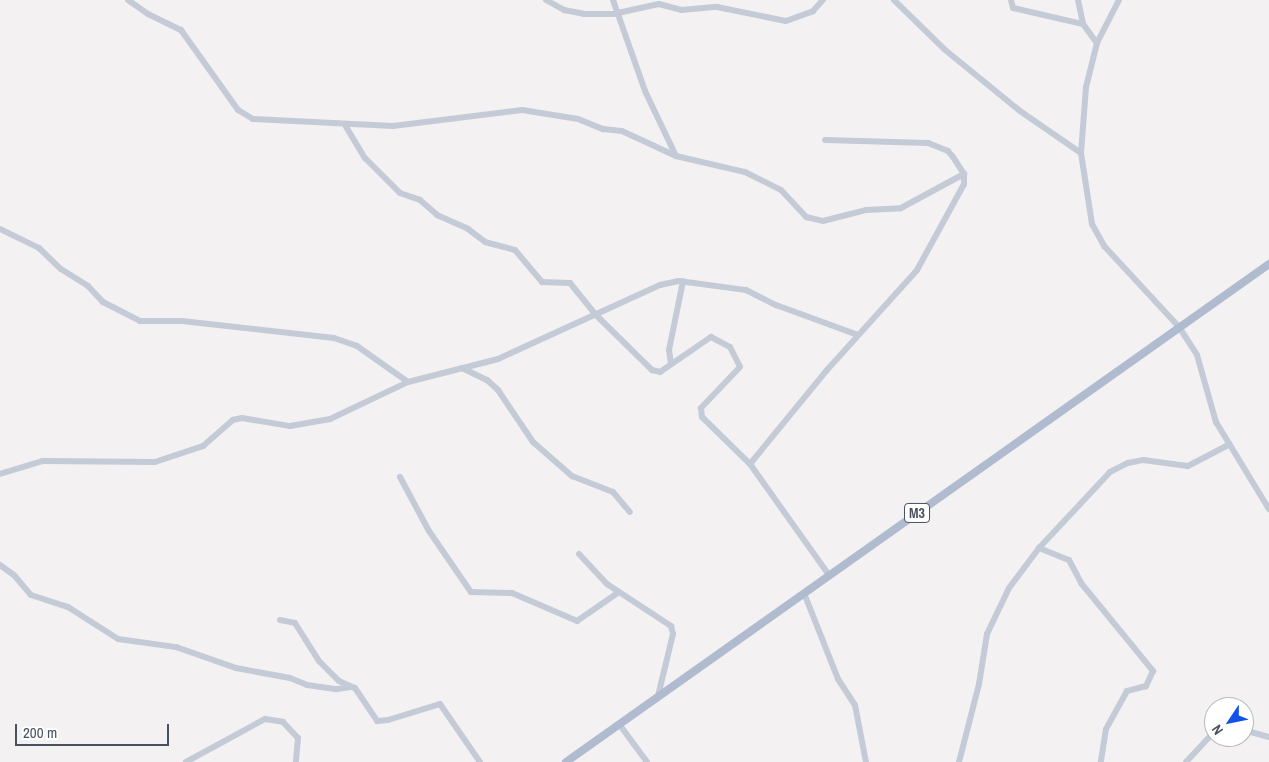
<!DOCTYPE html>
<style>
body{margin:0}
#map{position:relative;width:1269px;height:762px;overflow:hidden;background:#f3f1f1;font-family:"Archivo Narrow",sans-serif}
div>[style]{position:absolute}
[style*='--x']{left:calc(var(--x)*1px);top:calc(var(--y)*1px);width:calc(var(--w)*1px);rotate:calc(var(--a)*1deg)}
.minor>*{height:6px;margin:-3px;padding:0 3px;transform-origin:3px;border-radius:3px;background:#c4cbd6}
.major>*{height:8px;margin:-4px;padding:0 4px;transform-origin:4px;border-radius:4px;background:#b0bbd0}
span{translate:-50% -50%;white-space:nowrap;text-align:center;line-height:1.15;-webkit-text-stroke:5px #fff;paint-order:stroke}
.shield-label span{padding:1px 4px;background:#fff;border:1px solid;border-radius:4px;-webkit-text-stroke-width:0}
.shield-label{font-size:14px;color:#48515f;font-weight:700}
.north{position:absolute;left:1204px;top:697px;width:50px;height:50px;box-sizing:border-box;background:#fff;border:1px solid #b6b9bf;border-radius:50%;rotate:236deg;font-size:14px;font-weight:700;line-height:20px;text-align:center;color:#48515f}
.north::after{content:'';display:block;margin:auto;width:18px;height:22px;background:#1351eb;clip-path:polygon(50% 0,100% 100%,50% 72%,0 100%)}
.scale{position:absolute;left:15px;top:724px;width:154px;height:22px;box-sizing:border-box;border:2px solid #48515f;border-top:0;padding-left:6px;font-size:15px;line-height:18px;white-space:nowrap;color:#48515f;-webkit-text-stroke:4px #fff;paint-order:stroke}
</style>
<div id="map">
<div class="minor">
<div style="--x:128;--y:0;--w:24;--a:35"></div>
<div style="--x:148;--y:14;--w:37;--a:26"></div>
<div style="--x:181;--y:30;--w:98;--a:54.5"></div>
<div style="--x:238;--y:110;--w:17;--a:31"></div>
<div style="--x:253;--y:119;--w:140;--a:2.9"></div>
<div style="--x:393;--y:126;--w:130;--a:-7.1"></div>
<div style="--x:522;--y:110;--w:57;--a:9.1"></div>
<div style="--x:578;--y:119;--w:27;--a:22"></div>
<div style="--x:603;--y:129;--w:19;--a:6"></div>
<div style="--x:622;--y:131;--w:60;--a:24.8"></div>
<div style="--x:676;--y:156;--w:71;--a:13.1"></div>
<div style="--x:745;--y:172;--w:40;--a:26.6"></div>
<div style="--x:781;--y:190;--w:37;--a:47"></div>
<div style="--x:806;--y:217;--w:17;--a:13"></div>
<div style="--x:823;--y:221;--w:44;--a:-14.3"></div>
<div style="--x:866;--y:210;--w:35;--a:-3"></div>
<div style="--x:901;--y:208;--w:72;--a:-28.4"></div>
<div style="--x:546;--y:0;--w:21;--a:29"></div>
<div style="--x:564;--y:10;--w:20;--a:11"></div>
<div style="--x:584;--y:14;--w:29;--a:0"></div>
<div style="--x:613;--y:14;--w:47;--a:-12.3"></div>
<div style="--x:659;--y:4;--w:23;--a:15"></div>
<div style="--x:681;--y:10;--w:36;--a:-5"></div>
<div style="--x:717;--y:7;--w:70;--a:11.5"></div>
<div style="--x:786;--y:21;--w:29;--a:-20"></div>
<div style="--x:813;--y:11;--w:15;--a:-48"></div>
<div style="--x:613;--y:0;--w:96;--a:70.6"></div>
<div style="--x:645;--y:91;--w:72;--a:64.5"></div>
<div style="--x:894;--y:0;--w:70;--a:44.4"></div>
<div style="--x:944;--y:49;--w:98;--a:39.2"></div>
<div style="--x:1020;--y:111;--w:74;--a:34.5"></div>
<div style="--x:1011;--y:0;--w:8;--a:76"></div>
<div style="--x:1013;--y:8;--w:72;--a:12.9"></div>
<div style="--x:1078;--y:0;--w:25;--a:78"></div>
<div style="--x:1083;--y:24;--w:24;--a:54"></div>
<div style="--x:1119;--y:0;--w:48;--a:117.1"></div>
<div style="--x:1097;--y:43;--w:45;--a:104"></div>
<div style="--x:1086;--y:87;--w:66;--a:94.3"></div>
<div style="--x:1081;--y:153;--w:72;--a:81.2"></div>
<div style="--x:1092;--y:224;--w:26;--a:61"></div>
<div style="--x:1105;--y:247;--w:109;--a:47.2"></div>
<div style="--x:1179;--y:327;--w:33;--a:57"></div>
<div style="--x:1197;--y:355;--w:70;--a:74.2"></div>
<div style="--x:1216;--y:422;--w:102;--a:58.7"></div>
<div style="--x:345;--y:125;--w:39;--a:59"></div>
<div style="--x:365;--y:158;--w:49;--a:45"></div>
<div style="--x:400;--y:193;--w:21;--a:19"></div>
<div style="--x:420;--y:200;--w:23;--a:41"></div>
<div style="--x:437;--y:215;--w:34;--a:24"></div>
<div style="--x:468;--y:229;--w:21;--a:37"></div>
<div style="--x:485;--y:242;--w:31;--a:15"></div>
<div style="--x:515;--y:250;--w:42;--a:49.8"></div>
<div style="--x:542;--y:282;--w:28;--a:2"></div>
<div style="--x:570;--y:283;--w:40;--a:51"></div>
<div style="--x:595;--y:314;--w:80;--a:44.5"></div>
<div style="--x:652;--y:370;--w:8;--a:14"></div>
<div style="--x:660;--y:372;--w:62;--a:-34.5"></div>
<div style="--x:711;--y:337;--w:21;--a:28"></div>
<div style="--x:730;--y:347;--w:22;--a:63"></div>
<div style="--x:740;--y:367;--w:57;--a:133.6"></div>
<div style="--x:701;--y:408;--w:9;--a:84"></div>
<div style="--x:702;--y:417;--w:67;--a:44.4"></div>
<div style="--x:750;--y:464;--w:136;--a:54.6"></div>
<div style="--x:0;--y:229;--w:43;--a:26"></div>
<div style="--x:39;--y:248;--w:30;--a:44"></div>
<div style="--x:61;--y:269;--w:32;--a:32"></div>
<div style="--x:88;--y:286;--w:22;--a:47"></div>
<div style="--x:103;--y:302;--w:42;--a:27.2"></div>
<div style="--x:140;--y:321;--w:42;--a:0"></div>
<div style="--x:182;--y:321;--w:153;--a:6.4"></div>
<div style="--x:334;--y:338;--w:24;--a:19"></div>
<div style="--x:357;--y:346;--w:62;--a:35.2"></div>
<div style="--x:671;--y:364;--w:14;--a:-98"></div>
<div style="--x:669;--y:350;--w:70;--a:-78.5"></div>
<div style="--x:462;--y:368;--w:28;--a:26"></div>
<div style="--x:487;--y:380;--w:15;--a:42"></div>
<div style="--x:498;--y:390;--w:63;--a:56.1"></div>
<div style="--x:533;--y:442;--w:52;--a:41.1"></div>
<div style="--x:572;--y:476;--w:44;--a:21.3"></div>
<div style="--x:613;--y:492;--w:26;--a:50"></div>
<div style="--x:750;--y:464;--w:122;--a:-50.7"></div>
<div style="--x:827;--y:370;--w:135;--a:-48"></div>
<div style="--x:917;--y:270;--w:98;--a:-61.3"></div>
<div style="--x:964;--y:184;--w:10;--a:-90"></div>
<div style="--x:964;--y:174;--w:20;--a:-123"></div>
<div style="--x:953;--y:157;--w:8;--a:-130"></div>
<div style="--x:948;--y:151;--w:22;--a:-158"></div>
<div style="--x:928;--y:143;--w:103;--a:-178.3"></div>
<div style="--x:0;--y:474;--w:45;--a:-16.8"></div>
<div style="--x:43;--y:461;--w:112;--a:0.5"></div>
<div style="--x:155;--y:462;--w:51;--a:-18.4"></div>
<div style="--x:203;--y:446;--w:40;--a:-41"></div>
<div style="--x:233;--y:420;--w:9;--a:-13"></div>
<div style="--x:242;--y:418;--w:49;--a:9.5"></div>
<div style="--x:290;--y:426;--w:41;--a:-9.9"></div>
<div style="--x:330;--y:419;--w:86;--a:-25.4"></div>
<div style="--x:408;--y:382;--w:93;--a:-14.3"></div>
<div style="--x:498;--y:359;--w:178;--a:-24.6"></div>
<div style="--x:660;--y:285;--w:19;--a:-12"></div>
<div style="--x:679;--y:281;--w:68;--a:7.7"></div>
<div style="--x:746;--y:290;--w:34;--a:27"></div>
<div style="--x:776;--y:305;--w:87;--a:20.1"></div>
<div style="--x:400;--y:477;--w:61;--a:61.8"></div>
<div style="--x:429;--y:531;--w:74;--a:55.5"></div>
<div style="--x:471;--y:592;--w:41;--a:1.4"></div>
<div style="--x:512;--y:593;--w:71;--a:23.3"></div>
<div style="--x:577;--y:621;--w:51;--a:-34.6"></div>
<div style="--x:1039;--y:548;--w:32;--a:22"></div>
<div style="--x:1069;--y:560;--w:26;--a:62"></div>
<div style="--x:1081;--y:583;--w:114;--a:50.7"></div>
<div style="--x:1153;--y:671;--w:17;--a:115"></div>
<div style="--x:1146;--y:686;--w:20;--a:165"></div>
<div style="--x:1127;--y:691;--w:43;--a:118.9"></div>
<div style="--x:1106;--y:729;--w:33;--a:99"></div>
<div style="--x:579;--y:554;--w:41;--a:47"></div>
<div style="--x:607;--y:584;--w:77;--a:33.3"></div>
<div style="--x:671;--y:626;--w:8;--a:76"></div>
<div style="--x:673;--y:634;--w:64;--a:103.6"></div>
<div style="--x:0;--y:565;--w:17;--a:36"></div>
<div style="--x:14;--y:575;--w:26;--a:50"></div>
<div style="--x:31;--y:595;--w:39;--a:18"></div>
<div style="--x:68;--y:607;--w:59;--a:32.6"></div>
<div style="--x:118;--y:639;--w:59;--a:7.9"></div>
<div style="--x:176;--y:647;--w:64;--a:19.3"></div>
<div style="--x:236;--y:668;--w:55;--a:10.5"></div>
<div style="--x:290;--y:678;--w:18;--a:22"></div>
<div style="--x:307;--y:685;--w:30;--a:8"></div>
<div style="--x:337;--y:689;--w:14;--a:-8"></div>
<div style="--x:804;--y:593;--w:92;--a:68.4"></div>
<div style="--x:838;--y:679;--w:31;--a:57"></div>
<div style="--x:855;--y:705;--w:58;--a:79.1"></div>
<div style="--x:280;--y:620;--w:15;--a:11"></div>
<div style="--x:295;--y:623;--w:45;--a:57.7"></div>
<div style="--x:319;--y:661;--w:28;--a:45"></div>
<div style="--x:339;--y:681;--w:17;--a:24"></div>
<div style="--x:355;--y:688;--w:40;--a:56"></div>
<div style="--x:377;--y:721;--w:11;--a:-5"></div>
<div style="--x:388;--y:720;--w:54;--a:-17.1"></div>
<div style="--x:440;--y:704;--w:70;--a:55.4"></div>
<div style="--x:619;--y:724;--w:47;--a:53.6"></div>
<div style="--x:1244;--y:730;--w:26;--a:16"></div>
<div style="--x:186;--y:762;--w:90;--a:-28.6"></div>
<div style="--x:265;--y:719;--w:18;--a:9"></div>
<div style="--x:283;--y:722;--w:22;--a:47"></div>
<div style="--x:298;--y:738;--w:24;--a:95"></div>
<div style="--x:959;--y:762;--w:81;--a:-75.6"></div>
<div style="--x:979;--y:684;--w:51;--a:-80.9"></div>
<div style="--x:987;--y:634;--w:51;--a:-64.4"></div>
<div style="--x:1009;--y:588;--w:50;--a:-53.1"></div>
<div style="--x:1039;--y:548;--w:104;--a:-46.9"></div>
<div style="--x:1110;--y:472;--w:20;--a:-27"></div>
<div style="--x:1128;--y:463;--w:15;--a:-11"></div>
<div style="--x:1143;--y:460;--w:45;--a:7.6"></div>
<div style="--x:1188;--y:466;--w:47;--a:-27.6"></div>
<div style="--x:1186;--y:762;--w:41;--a:-47"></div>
</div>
<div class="major">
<div style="--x:566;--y:762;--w:862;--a:-35.31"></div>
</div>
<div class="shield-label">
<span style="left:917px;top:513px">M3</span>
</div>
<div class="north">N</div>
<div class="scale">200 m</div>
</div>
